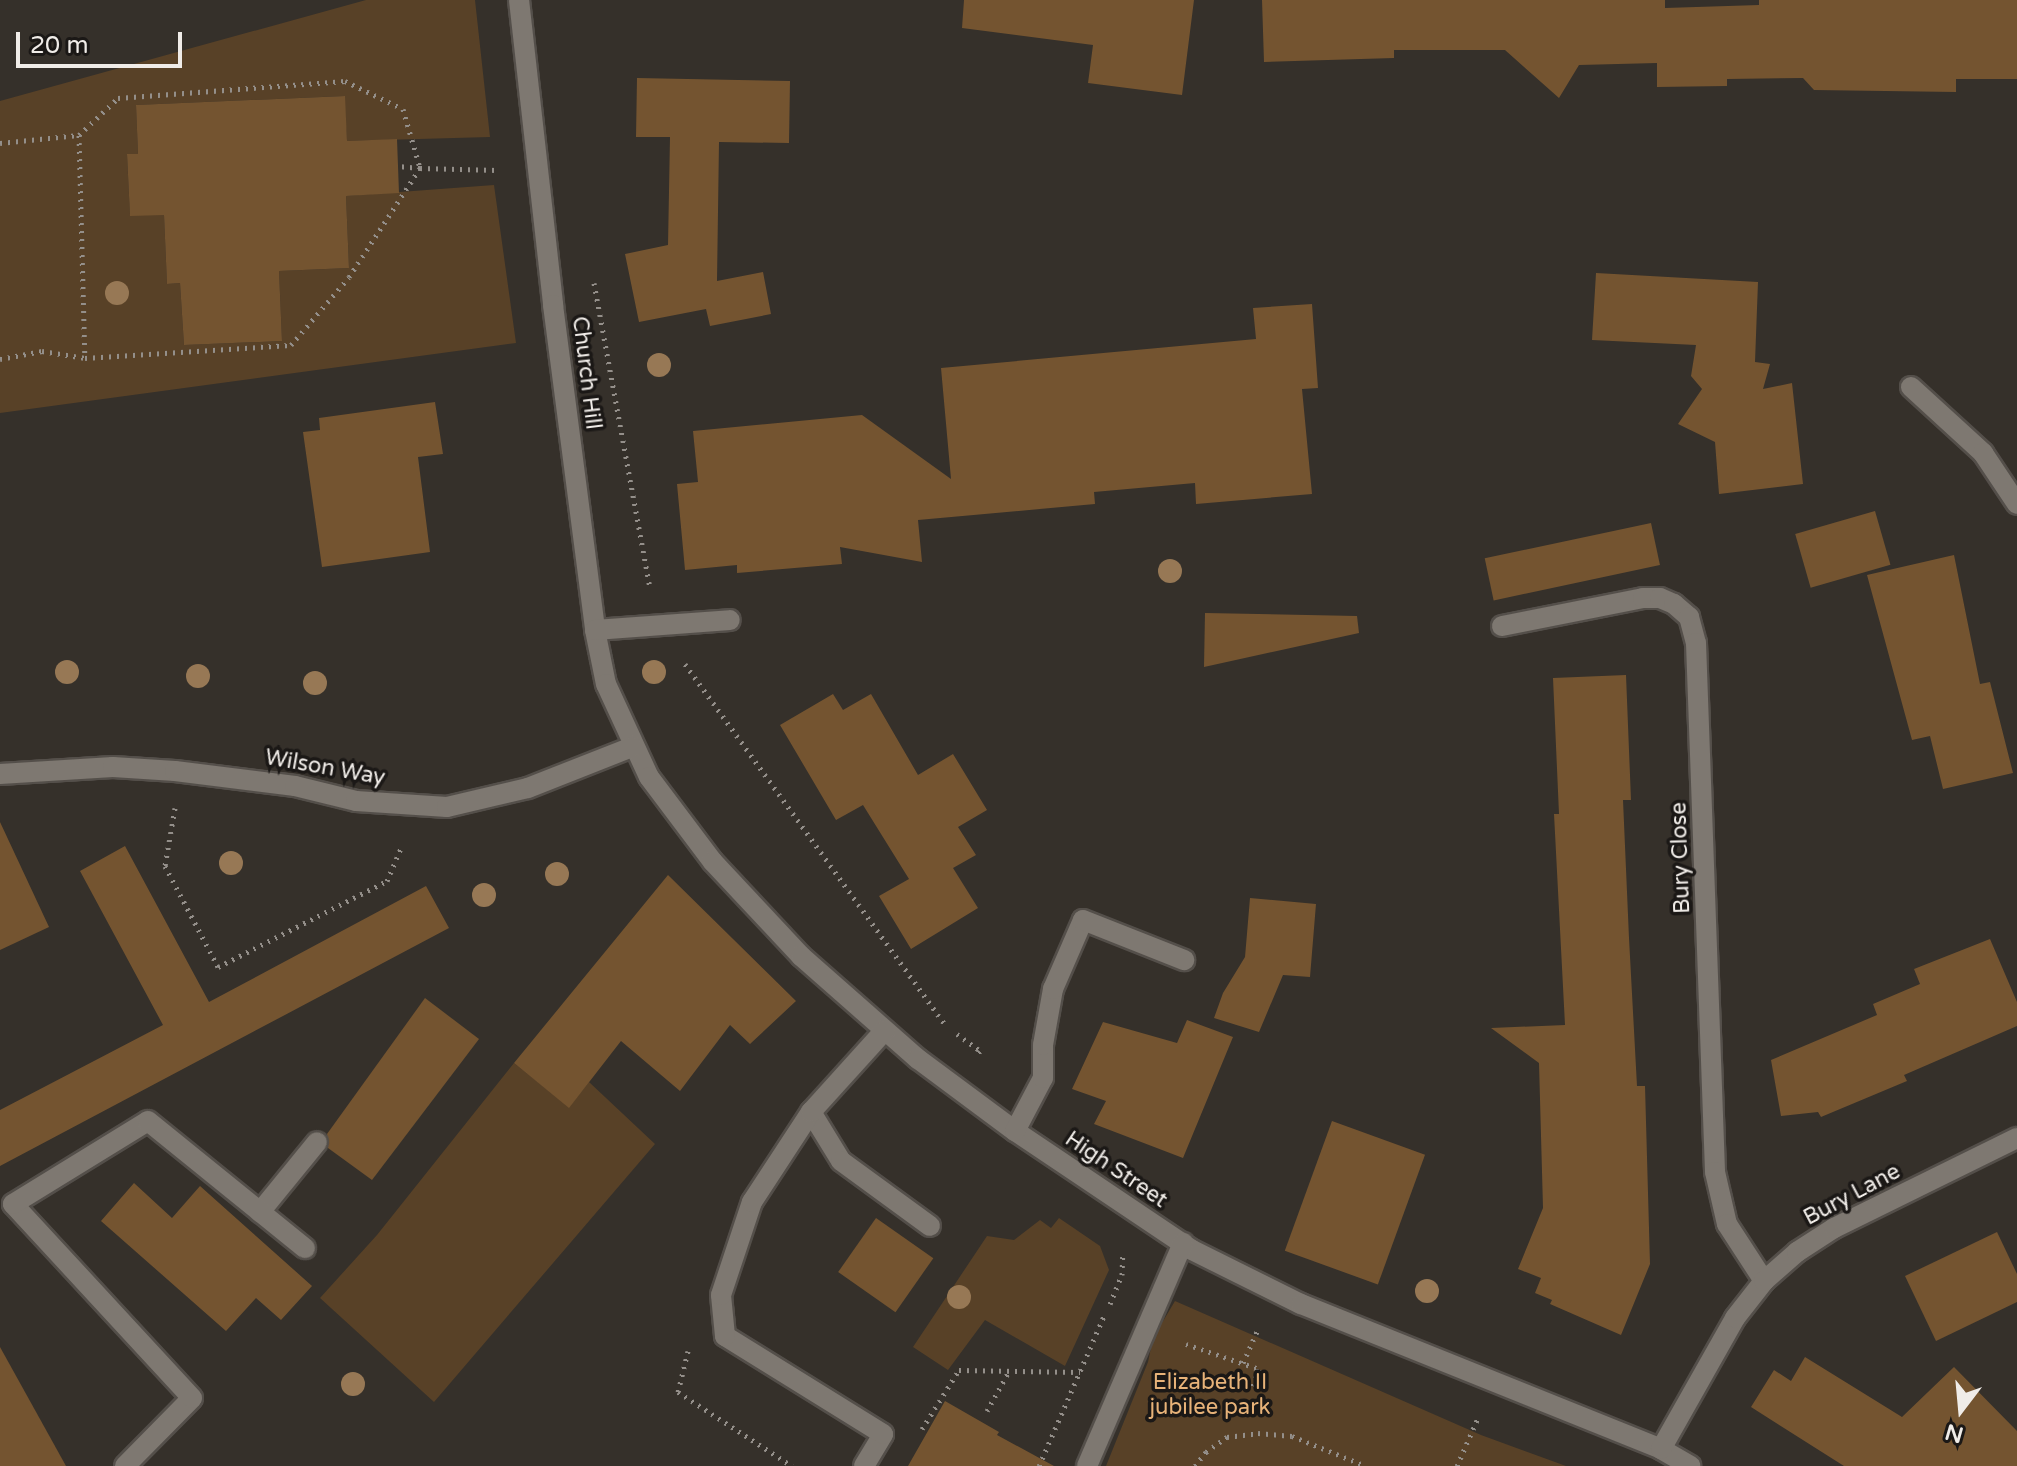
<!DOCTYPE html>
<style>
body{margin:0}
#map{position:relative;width:2017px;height:1466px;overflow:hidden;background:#35302a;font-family:"Varela Round",sans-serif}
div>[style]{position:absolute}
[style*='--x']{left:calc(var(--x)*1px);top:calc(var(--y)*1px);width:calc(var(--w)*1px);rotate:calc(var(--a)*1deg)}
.green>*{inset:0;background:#584127}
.building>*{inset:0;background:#745430;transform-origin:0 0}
.path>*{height:5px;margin-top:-2.5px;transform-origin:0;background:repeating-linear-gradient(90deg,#948f8a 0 2px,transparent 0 8px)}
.roads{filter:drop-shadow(2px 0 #544f4a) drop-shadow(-2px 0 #544f4a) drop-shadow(0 2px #544f4a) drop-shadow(0 -2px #544f4a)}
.minor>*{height:20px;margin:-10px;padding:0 10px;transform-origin:10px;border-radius:10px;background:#7e7871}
.trees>*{width:24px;height:24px;margin:-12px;border-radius:50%;background:#977855}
span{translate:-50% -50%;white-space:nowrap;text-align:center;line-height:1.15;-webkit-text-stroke:7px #1b1816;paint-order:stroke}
.street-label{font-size:22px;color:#f0ece8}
.park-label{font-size:22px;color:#e8b379}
.north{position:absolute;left:1921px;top:1370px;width:80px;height:80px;-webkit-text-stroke:6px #1b1816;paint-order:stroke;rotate:196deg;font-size:22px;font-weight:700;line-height:32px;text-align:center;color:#f0ece8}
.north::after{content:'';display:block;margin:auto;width:28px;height:36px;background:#f0ece8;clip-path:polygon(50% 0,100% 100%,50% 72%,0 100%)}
.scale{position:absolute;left:16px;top:32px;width:166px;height:36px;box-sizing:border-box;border:4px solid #f0ece8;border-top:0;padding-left:10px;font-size:24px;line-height:28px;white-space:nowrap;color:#f0ece8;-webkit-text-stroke:6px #1b1816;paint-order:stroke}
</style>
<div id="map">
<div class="green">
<div style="clip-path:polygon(366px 0,475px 0,490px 137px,347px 141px,344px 96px,136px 105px,138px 154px,127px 155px,130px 215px,164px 215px,167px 284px,180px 283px,184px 345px,282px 341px,279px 271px,349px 268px,346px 196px,494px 185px,516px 343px,0 413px,0 101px)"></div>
<div style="clip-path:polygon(514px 1063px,569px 1107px,589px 1082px,655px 1144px,434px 1402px,320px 1298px,377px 1235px)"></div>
<div style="clip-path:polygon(1059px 1218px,1100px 1246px,1109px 1270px,1065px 1366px,985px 1320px,948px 1370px,913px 1347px,987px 1236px,1014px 1240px,1040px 1220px,1051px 1228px)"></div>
<div style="clip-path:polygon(1175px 1301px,1481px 1435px,1566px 1466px,1106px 1466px,1148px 1362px,1153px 1338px)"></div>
</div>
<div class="building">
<div style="clip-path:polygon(964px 0,1194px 0,1182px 95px,1088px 83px,1093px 45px,962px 28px)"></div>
<div style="clip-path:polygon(1262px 0,1665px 0,1665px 8px,1759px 5px,1759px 0,2017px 0,2017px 79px,1956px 79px,1956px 92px,1814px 90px,1803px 78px,1727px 79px,1727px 86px,1657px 87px,1657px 63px,1579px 65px,1559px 98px,1505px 50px,1394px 50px,1394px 58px,1264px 62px)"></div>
<div style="clip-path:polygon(637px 78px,790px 81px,789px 143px,719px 142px,717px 281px,763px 272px,771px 314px,710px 326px,706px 309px,639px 322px,625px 254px,668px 245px,670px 137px,636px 137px)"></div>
<div style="clip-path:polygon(345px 96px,347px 141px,397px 139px,399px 193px,346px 196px,349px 268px,279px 271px,282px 341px,184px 345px,180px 283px,167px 284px,164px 215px,130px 216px,127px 154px,138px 154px,136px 105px)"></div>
<div style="clip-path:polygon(1596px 273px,1758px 282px,1755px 362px,1770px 364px,1763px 389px,1792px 383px,1803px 484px,1719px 494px,1715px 442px,1678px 424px,1702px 389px,1691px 376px,1696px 345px,1592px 340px)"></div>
<div style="clip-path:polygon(1312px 304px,1318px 388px,1302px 389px,1312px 494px,1196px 504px,1195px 483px,1094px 492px,1095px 504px,918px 520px,922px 562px,840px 547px,842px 564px,737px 573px,737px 565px,685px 570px,677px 484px,698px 482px,693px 431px,862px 415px,951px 479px,941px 368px,1256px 339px,1253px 308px)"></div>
<div style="clip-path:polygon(435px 402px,443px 454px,418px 457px,430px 552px,322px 567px,303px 432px,320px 430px,319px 418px)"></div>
<div style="left:1875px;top:511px;width:56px;height:83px;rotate:74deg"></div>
<div style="left:1651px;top:523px;width:43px;height:170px;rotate:78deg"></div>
<div style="clip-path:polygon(1954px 555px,1980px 684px,1990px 682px,2013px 773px,1943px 789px,1930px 736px,1912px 740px,1867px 575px)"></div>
<div style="clip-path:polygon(1205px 613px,1357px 616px,1359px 633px,1204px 667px)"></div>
<div style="clip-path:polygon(1626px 675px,1631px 800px,1623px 800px,1629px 938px,1637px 1086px,1645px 1086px,1650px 1264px,1621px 1335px,1550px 1304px,1552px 1300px,1535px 1293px,1541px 1278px,1518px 1269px,1543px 1208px,1539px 1063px,1491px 1028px,1565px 1025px,1554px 814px,1559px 814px,1553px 678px)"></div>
<div style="clip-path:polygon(833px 694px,843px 710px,871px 694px,918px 775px,953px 754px,987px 810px,958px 827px,976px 855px,953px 868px,978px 908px,911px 949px,879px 896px,909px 879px,863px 805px,836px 820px,780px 725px)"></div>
<div style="clip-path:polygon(0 822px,49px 927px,0 950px)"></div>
<div style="clip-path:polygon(125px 846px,209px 1002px,426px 886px,449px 928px,0 1166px,0 1110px,163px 1025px,80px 871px)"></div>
<div style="clip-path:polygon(668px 875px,796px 1001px,750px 1044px,730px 1025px,680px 1091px,621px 1041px,569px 1108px,514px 1063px)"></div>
<div style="clip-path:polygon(1250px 898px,1316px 904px,1310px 977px,1283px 975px,1259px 1032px,1214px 1018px,1223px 993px,1245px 957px)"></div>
<div style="clip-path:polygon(1990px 939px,2017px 1002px,2017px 1026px,1904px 1075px,1907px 1081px,1821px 1117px,1818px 1112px,1781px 1116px,1771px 1060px,1877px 1015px,1873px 1004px,1920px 984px,1914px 969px)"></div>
<div style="clip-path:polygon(425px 998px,479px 1039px,372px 1180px,328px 1148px,327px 1134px)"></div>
<div style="clip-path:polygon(1187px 1020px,1233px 1037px,1183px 1158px,1094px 1124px,1106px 1101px,1072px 1089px,1103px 1022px,1177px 1043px)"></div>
<div style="left:1332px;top:1121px;width:99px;height:138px;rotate:20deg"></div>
<div style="clip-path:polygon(134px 1183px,172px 1218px,200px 1186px,312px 1286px,281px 1320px,256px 1298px,226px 1331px,101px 1221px)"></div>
<div style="left:876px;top:1218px;width:70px;height:66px;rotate:35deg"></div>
<div style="clip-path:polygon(1997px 1232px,2017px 1274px,2017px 1302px,1936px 1341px,1905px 1276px)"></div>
<div style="clip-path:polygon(0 1347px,66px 1466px,0 1466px)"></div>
<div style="clip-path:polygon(1805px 1357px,1902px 1417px,1954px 1367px,2017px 1431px,2017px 1466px,1844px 1466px,1751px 1407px,1774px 1370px,1791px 1381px)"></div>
<div style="clip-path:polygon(945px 1401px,999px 1432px,997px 1435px,1054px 1466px,908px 1466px)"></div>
</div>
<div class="path">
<div style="--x:79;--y:135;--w:223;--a:88.5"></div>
<div style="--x:0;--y:143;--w:79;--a:-5.8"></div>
<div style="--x:79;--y:135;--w:54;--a:-43.5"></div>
<div style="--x:118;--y:98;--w:228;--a:-4.3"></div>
<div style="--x:345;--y:81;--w:64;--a:25.8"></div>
<div style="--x:403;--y:109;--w:61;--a:73.9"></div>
<div style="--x:420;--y:168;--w:22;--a:-175"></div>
<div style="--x:594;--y:283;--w:310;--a:79.6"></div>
<div style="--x:0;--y:359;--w:43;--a:-10.8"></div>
<div style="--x:42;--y:351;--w:44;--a:9.2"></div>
<div style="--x:85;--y:358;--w:206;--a:-3.6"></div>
<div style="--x:291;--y:345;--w:89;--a:-49.5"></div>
<div style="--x:349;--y:277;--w:130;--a:-56.9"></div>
<div style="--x:420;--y:168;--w:78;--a:1.5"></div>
<div style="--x:685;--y:664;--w:446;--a:54.2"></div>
<div style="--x:175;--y:808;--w:59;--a:99.8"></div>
<div style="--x:165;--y:866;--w:114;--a:62.3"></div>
<div style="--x:218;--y:967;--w:190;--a:-27"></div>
<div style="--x:387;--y:881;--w:36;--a:-67"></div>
<div style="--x:957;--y:1034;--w:29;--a:36"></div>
<div style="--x:980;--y:1051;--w:5;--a:127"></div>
<div style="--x:1110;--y:1304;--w:31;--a:-68"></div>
<div style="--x:1122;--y:1275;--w:23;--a:-88"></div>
<div style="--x:1186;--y:1344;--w:77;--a:18.9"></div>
<div style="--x:1259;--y:1369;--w:19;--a:111"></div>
<div style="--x:688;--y:1351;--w:42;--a:103.7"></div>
<div style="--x:678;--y:1392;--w:136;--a:33"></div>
<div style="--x:1243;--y:1363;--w:39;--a:-66"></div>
<div style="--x:987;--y:1411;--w:46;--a:-61.2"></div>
<div style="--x:922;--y:1429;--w:70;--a:-57.9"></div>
<div style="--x:959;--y:1370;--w:121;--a:0.9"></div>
<div style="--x:1039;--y:1466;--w:163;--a:-66.6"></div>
<div style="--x:1195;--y:1466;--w:18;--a:-52"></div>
<div style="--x:1206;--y:1452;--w:26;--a:-36"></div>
<div style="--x:1227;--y:1437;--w:31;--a:-7"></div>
<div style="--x:1258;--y:1433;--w:34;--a:5"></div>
<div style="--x:1292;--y:1436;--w:80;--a:22.1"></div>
<div style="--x:1457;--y:1466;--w:52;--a:-66.4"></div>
</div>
<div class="roads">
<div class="minor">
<div style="--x:519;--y:0;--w:307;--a:83.6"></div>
<div style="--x:553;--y:305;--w:328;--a:82.6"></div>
<div style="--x:595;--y:630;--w:55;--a:78.5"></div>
<div style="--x:606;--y:684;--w:102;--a:65.2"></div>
<div style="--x:649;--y:777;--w:106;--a:53"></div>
<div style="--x:713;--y:862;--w:129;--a:46.9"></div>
<div style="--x:801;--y:956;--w:156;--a:41.4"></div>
<div style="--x:918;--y:1059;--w:121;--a:36.6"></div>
<div style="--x:1015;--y:1131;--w:213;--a:33.9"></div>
<div style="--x:1192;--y:1250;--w:122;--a:26.4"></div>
<div style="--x:1301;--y:1304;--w:388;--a:21.9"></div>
<div style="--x:1661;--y:1449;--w:34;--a:30"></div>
<div style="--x:1911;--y:387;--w:98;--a:42.5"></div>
<div style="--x:1983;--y:453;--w:61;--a:56.3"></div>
<div style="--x:1502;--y:626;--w:144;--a:-11.2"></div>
<div style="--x:1643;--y:598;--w:17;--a:0"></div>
<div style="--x:1660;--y:598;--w:15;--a:23"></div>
<div style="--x:1674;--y:604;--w:20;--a:41"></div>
<div style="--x:1689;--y:617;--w:27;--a:75"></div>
<div style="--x:1696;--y:643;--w:529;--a:87.94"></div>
<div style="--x:1715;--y:1172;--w:53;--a:77"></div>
<div style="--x:1727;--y:1224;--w:68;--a:57"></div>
<div style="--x:595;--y:630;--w:135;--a:-4.2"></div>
<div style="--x:0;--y:774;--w:113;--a:-3.5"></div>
<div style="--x:113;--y:767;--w:62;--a:3.7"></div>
<div style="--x:175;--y:771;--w:121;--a:7.1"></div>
<div style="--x:295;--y:786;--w:63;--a:13.8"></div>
<div style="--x:356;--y:801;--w:91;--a:3.8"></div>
<div style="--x:447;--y:807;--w:83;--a:-13.2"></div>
<div style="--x:528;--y:788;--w:112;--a:-21.5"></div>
<div style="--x:811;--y:1112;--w:57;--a:58.5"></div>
<div style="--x:841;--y:1161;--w:110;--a:36.1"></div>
<div style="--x:1015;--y:1131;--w:60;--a:-62.2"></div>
<div style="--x:1043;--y:1078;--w:33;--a:-90"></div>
<div style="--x:1043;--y:1045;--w:57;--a:-79.9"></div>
<div style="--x:1053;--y:989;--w:75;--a:-66.5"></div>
<div style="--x:1083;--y:920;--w:109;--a:21.6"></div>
<div style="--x:260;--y:1212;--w:90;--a:-50.8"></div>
<div style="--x:1661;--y:1449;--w:150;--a:-60.5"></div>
<div style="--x:1735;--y:1318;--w:47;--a:-51.9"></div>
<div style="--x:1764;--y:1281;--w:44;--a:-41.3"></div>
<div style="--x:1797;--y:1252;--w:44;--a:-33"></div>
<div style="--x:1834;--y:1228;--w:204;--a:-26.2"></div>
<div style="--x:125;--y:1466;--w:95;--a:-45.4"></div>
<div style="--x:192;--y:1398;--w:264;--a:-132.7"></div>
<div style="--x:13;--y:1204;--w:158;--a:-31.6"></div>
<div style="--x:148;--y:1121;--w:202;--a:39"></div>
<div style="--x:864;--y:1466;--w:37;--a:-59"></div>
<div style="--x:883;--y:1434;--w:186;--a:-148.2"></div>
<div style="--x:725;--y:1336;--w:41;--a:-95.6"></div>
<div style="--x:721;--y:1295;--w:98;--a:-71.6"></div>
<div style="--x:752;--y:1202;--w:108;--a:-56.8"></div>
<div style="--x:811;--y:1112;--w:110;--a:-47.9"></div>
<div style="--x:1087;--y:1466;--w:243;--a:-66.7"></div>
</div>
</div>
<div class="trees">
<div style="left:117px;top:293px"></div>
<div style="left:659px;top:365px"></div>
<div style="left:1170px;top:571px"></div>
<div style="left:67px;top:672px"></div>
<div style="left:654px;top:672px"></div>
<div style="left:198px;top:676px"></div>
<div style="left:315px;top:683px"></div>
<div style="left:231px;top:863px"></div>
<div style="left:557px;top:874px"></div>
<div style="left:484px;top:895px"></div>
<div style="left:1427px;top:1291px"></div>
<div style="left:959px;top:1297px"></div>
<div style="left:353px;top:1384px"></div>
</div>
<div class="street-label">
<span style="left:586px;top:373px;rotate:83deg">Church Hill</span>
<span style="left:325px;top:768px;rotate:10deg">Wilson Way</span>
<span style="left:1681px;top:858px;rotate:-92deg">Bury Close</span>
<span style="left:1116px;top:1170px;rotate:34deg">High Street</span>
<span style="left:1852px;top:1195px;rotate:-28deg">Bury Lane</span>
</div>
<div class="park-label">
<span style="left:1210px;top:1395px">Elizabeth II<br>jubilee park</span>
</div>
<div class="north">N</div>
<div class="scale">20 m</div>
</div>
